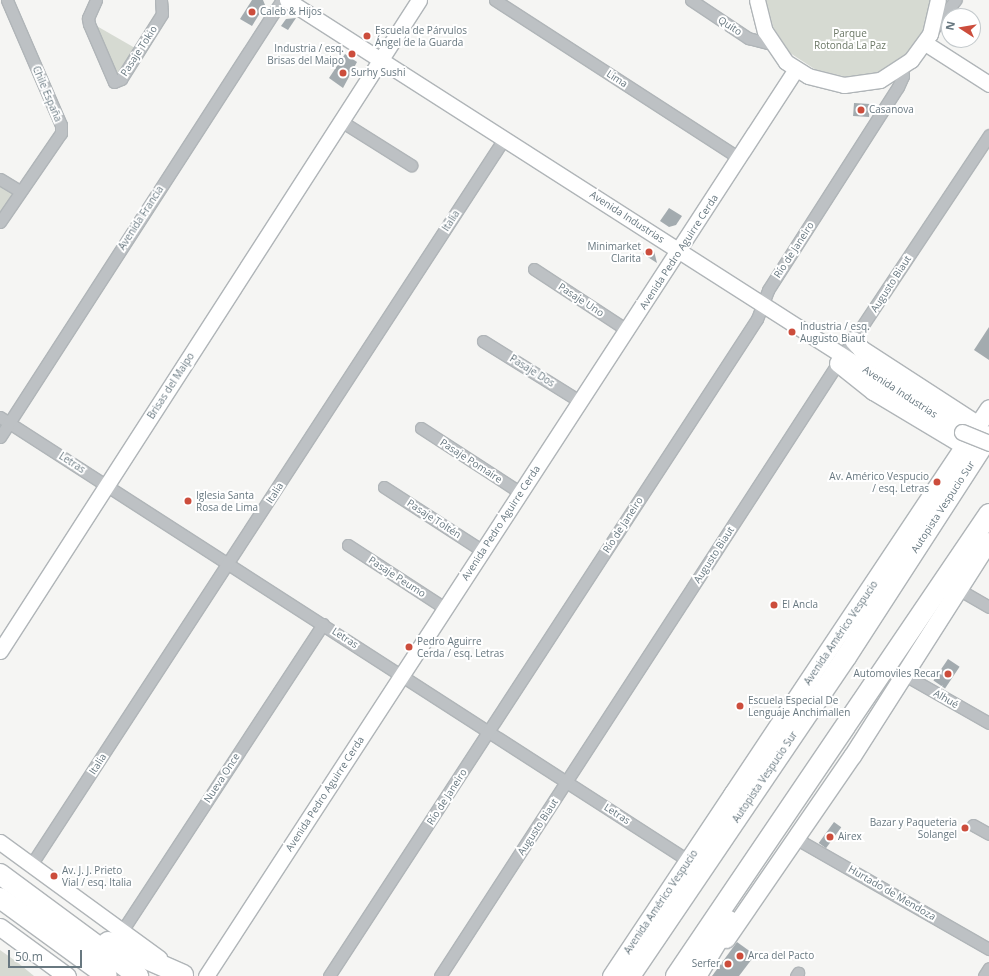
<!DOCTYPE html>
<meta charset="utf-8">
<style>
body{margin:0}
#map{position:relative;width:989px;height:976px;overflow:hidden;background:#f5f5f3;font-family:"Open Sans",sans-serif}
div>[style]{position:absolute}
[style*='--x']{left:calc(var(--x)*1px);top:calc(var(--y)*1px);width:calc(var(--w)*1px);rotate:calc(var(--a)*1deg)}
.green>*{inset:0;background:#d6dad2}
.building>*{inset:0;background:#a3abaf;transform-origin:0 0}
.roads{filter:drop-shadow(1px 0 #b0b5b8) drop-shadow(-1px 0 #b0b5b8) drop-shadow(0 1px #b0b5b8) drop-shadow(0 -1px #b0b5b8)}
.street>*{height:11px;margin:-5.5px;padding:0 5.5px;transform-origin:5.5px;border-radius:5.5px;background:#bdc1c4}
.secondary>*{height:15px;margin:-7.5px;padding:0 7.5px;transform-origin:7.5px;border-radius:7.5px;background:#fff}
.primary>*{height:17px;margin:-8.5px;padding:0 8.5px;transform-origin:8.5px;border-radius:8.5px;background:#fff}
.highway>*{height:20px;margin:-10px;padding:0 10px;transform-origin:10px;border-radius:10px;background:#fff}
.bridges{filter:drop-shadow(1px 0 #b0b5b8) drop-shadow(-1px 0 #b0b5b8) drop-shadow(0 1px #b0b5b8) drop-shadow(0 -1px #b0b5b8)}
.secondary-bridge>*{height:15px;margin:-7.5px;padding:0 7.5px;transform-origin:7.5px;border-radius:7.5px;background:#fff}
.dots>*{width:11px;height:11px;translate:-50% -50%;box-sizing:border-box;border:2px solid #fff;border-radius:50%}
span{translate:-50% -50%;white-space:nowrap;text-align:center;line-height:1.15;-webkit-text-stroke:4px #fff;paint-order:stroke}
.poi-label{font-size:10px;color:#687880}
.left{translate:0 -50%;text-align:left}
.right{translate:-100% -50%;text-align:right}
.street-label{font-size:10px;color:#687880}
.park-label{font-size:10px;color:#6c7866}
.north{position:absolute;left:941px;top:8px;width:40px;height:40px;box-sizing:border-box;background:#fff;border:1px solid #c3c9cc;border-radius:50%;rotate:282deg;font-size:11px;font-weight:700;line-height:16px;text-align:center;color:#687880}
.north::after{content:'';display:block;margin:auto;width:14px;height:18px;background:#cc4d3c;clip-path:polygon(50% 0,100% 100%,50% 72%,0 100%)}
.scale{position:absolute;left:8px;top:950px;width:74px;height:18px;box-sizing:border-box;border:2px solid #687880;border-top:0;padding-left:5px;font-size:12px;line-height:14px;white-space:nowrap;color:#687880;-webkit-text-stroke:3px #fff;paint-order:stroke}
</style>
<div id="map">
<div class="green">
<div style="clip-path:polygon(766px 0,934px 0,925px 32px,905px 57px,878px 73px,847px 77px,816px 70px,790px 53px,773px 27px)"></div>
<div style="clip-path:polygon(95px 25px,135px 48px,116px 76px)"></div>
<div style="clip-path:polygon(0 184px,11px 190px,12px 196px,0 215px)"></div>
<div style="clip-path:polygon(0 950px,17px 962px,34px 976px,0 976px)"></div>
</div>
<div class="building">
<div style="clip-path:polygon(252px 0,263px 0,265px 5px,252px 26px,240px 19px)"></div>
<div style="clip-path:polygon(296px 18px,288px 30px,281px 26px,286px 19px)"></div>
<div style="clip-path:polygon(345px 54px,357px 62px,343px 88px,329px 78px)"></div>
<div style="left:854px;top:103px;width:16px;height:13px;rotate:4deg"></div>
<div style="clip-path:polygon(669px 208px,682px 216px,676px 225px,669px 227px,660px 221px)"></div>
<div style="clip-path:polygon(647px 247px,654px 251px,657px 263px,643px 254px)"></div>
<div style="clip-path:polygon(989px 327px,989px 360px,974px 350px)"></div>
<div style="left:948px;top:659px;width:14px;height:26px;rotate:34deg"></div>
<div style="left:834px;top:822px;width:9px;height:26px;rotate:36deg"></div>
<div style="clip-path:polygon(737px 942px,755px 955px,739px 976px,712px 976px)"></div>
</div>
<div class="roads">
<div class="street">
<div style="--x:96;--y:0;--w:20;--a:114"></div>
<div style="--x:88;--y:18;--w:6;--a:81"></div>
<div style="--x:89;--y:24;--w:63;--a:66.7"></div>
<div style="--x:114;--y:82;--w:8;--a:-23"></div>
<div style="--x:121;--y:79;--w:77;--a:-57.8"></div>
<div style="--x:162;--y:14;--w:14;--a:-94"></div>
<div style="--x:495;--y:0;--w:291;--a:32.9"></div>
<div style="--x:691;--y:0;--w:69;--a:33.7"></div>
<div style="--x:748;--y:38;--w:25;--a:14"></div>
<div style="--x:932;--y:31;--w:39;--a:-53"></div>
<div style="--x:341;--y:121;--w:83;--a:32.2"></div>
<div style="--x:0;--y:179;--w:23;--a:31"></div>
<div style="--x:0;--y:222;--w:108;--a:-55.6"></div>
<div style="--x:61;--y:133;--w:8;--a:-90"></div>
<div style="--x:61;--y:125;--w:136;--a:-113.4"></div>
<div style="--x:534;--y:269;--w:111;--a:33.3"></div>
<div style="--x:483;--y:341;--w:115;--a:31.9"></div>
<div style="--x:843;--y:355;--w:264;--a:-56.4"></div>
<div style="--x:0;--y:417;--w:820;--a:32.8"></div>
<div style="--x:421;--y:428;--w:119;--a:33"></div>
<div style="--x:0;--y:437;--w:520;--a:-57.17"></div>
<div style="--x:384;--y:487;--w:118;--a:32.9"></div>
<div style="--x:348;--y:545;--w:117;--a:33.1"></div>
<div style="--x:958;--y:589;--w:36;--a:30"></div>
<div style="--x:903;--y:674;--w:99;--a:29.7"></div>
<div style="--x:973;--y:825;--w:18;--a:29"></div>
<div style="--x:795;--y:838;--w:224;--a:29.8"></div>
<div style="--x:31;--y:865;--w:866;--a:-56.92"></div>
<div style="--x:122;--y:931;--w:367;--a:-56.8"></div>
<div style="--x:329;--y:976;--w:784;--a:-56.92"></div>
<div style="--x:757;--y:319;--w:31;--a:-69"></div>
<div style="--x:768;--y:290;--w:241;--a:-57.4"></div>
<div style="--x:898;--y:87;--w:12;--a:-66"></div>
<div style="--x:903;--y:76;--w:8;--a:-97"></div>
<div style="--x:440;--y:976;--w:731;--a:-57.01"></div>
<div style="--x:796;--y:976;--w:4;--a:-56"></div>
<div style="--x:984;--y:976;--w:9;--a:-58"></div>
</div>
<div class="secondary">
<div style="--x:287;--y:0;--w:801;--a:32.62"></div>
<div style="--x:757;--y:0;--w:32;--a:76"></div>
<div style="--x:765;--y:31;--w:37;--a:56"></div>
<div style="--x:786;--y:62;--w:26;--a:32"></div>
<div style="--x:808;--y:76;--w:37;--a:14"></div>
<div style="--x:844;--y:85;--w:36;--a:-8"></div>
<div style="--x:880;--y:80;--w:37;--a:-33"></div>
<div style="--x:911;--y:60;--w:32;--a:-54"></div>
<div style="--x:930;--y:34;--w:35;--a:-77"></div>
<div style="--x:925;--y:43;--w:76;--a:32.6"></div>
<div style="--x:0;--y:651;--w:774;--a:-57.23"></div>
<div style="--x:0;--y:842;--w:197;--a:36.1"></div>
<div style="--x:206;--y:976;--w:1082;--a:-56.96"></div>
</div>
<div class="primary">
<div style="--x:853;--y:340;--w:12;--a:48"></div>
<div style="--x:861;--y:349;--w:140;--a:33"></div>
<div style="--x:838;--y:363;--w:45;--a:38.7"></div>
<div style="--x:873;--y:391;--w:107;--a:30.9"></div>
<div style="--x:0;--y:927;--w:83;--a:36.2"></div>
<div style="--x:726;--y:939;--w:222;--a:-55.5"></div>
<div style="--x:852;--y:756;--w:255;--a:-57.5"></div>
<div style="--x:611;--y:976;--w:682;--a:-56.36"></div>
</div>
<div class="highway">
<div style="--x:734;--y:795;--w:40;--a:-49"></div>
<div style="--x:0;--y:874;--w:172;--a:36.5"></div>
<div style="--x:0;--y:898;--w:132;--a:36.1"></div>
<div style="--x:108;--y:942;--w:82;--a:23.7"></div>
<div style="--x:630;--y:976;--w:385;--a:-55.9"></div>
<div style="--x:846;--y:657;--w:263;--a:-57.1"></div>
<div style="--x:676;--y:976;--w:558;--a:-55.88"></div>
<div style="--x:696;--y:976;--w:64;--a:-59"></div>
</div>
</div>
<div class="bridges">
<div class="secondary-bridge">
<div style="--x:962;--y:432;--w:29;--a:22"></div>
</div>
</div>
<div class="dots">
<div style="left:252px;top:12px;background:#cc4d3c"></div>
<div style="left:367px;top:36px;background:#cc4d3c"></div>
<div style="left:352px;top:54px;background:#cc4d3c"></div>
<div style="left:343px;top:73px;background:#cc4d3c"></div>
<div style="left:861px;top:110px;background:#cc4d3c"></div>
<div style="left:649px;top:252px;background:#cc4d3c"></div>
<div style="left:792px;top:332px;background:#cc4d3c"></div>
<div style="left:937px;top:482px;background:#cc4d3c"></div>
<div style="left:188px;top:501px;background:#cc4d3c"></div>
<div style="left:774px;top:605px;background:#cc4d3c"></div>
<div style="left:409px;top:647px;background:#cc4d3c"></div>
<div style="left:948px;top:674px;background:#cc4d3c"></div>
<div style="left:740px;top:706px;background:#cc4d3c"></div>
<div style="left:965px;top:828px;background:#cc4d3c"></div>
<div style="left:830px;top:837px;background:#cc4d3c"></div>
<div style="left:54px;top:876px;background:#cc4d3c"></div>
<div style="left:740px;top:956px;background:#cc4d3c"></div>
<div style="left:728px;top:964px;background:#cc4d3c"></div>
</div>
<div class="poi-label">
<span class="left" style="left:260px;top:12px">Caleb &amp; Hijos</span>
<span class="left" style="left:375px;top:36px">Escuela de Párvulos<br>Ángel de la Guarda</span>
<span class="right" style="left:344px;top:54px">Industria / esq.<br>Brisas del Maipo</span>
<span class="left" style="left:351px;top:73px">Surhy Sushi</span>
<span class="left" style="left:869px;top:110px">Casanova</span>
<span class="right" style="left:641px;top:252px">Minimarket<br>Clarita</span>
<span class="left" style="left:800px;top:332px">Industria / esq.<br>Augusto Biaut</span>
<span class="right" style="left:929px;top:482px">Av. Américo Vespucio<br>/ esq. Letras</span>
<span class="left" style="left:196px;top:501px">Iglesia Santa<br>Rosa de Lima</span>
<span class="left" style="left:782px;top:605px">El Ancla</span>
<span class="left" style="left:417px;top:647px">Pedro Aguirre<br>Cerda / esq. Letras</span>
<span class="right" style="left:940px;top:674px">Automoviles Recar</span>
<span class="left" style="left:748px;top:706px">Escuela Especial De<br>Lenguaje Anchimallen</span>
<span class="right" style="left:957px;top:828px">Bazar y Paqueteria<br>Solangel</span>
<span class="left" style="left:838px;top:837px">Airex</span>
<span class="left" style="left:62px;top:876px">Av. J. J. Prieto<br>Vial / esq. Italia</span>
<span class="left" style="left:748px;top:956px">Arca del Pacto</span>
<span class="right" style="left:720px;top:964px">Serfer</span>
</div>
<div class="street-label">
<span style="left:730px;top:26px;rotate:33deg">Quito</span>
<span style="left:139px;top:51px;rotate:-57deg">Pasaje Tokio</span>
<span style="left:617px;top:79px;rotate:33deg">Lima</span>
<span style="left:47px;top:94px;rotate:67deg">Chile España</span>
<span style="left:627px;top:217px;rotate:33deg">Avenida Industrias</span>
<span style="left:141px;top:218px;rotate:-57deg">Avenida Francia</span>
<span style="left:451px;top:221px;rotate:-57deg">Italia</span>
<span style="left:794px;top:250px;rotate:-57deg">Río de Janeiro</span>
<span style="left:679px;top:252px;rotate:-57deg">Avenida Pedro Aguirre Cerda</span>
<span style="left:891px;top:284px;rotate:-57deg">Augusto Biaut</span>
<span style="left:581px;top:300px;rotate:33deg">Pasaje Uno</span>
<span style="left:532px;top:371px;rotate:32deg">Pasaje Dos</span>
<span style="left:171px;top:386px;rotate:-57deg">Brisas del Maipo</span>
<span style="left:900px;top:392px;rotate:33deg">Avenida Industrias</span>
<span style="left:471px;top:461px;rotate:33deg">Pasaje Pomaire</span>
<span style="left:72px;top:463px;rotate:33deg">Letras</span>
<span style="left:275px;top:493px;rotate:-57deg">Italia</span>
<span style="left:943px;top:507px;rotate:-57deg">Autopista Vespucio Sur</span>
<span style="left:434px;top:519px;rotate:33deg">Pasaje Toltén</span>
<span style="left:501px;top:523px;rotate:-57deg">Avenida Pedro Aguirre Cerda</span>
<span style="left:623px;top:525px;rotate:-57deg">Río de Janeiro</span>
<span style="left:714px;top:555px;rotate:-57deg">Augusto Biaut</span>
<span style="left:397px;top:577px;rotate:33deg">Pasaje Peumo</span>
<span style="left:841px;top:633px;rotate:-56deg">Avenida Américo Vespucio</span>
<span style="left:345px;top:638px;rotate:33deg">Letras</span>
<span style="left:946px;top:699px;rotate:30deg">Alhué</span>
<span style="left:98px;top:764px;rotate:-57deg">Italia</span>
<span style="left:765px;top:777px;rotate:-56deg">Autopista Vespucio Sur</span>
<span style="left:222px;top:778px;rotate:-57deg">Nueva Once</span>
<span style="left:325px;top:794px;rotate:-57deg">Avenida Pedro Aguirre Cerda</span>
<span style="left:447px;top:797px;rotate:-57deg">Río de Janeiro</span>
<span style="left:617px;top:814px;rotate:33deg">Letras</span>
<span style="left:538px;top:827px;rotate:-57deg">Augusto Biaut</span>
<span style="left:892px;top:893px;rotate:30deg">Hurtado de Mendoza</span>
<span style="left:661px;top:902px;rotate:-56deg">Avenida Américo Vespucio</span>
</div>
<div class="park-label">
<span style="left:850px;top:39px">Parque<br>Rotonda La Paz</span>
</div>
<div class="north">N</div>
<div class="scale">50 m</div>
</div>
